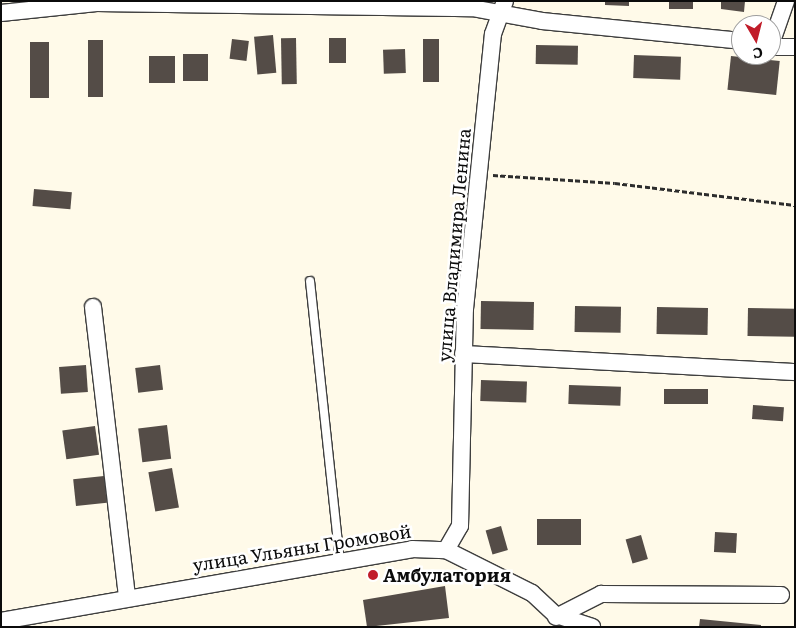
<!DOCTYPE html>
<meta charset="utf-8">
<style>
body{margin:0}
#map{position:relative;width:796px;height:628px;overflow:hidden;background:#fffae9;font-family:Literata,serif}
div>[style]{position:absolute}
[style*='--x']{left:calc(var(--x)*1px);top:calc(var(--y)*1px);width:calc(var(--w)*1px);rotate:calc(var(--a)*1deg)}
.building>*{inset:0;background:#544c47;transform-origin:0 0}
.path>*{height:2.5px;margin-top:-1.25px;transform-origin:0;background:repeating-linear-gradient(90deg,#2d2d2d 0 5px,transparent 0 7.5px)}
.roads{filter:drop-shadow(1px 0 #3e3e3e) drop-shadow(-1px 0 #3e3e3e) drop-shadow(0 1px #3e3e3e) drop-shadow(0 -1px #3e3e3e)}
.service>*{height:8px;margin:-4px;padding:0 4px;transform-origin:4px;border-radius:4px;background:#fff}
.minor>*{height:16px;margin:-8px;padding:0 8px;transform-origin:8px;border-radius:8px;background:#fff}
.dots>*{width:14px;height:14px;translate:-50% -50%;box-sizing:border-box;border:2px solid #fff;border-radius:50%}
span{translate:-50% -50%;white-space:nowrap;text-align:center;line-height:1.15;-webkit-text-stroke:5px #fff;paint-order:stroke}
.street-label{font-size:18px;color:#0b0b0b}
.poi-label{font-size:18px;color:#0b0b0b;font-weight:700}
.left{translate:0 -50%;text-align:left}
.frame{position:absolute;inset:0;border:2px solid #0b0b0b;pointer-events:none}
.north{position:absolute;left:731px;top:15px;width:50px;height:50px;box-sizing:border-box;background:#fff;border:1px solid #9d9d9d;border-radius:50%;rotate:172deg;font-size:14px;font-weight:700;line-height:20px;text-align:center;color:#0b0b0b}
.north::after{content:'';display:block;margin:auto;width:18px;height:22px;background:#c11d2a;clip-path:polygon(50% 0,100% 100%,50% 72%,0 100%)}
</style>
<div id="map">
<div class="building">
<div style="clip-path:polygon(605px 1px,629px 1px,629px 6px,605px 5px)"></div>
<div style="left:669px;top:1px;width:24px;height:8px"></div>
<div style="clip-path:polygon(721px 1px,745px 1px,744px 12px,721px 9px)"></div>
<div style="left:273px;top:35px;width:38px;height:19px;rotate:85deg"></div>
<div style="left:296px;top:38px;width:46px;height:15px;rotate:89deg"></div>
<div style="left:329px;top:38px;width:17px;height:25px"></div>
<div style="left:232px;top:39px;width:17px;height:20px;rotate:7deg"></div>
<div style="left:423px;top:39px;width:16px;height:43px"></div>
<div style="left:88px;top:40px;width:15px;height:57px"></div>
<div style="left:30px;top:42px;width:19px;height:56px"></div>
<div style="left:536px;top:45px;width:42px;height:19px;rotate:1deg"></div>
<div style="left:405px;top:49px;width:24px;height:22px;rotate:88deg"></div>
<div style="left:183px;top:54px;width:25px;height:27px"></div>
<div style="left:634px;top:55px;width:47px;height:23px;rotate:2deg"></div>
<div style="left:149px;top:56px;width:26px;height:27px"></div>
<div style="left:731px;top:56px;width:49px;height:34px;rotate:6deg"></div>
<div style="left:34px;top:189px;width:38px;height:17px;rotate:5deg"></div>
<div style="left:481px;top:301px;width:53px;height:28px;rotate:1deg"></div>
<div style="left:575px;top:306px;width:46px;height:26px;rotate:1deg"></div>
<div style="left:657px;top:307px;width:51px;height:27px;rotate:1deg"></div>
<div style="left:748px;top:308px;width:47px;height:28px;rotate:1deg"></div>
<div style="left:86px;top:365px;width:27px;height:27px;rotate:86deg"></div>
<div style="left:160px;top:365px;width:25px;height:25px;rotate:83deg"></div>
<div style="left:481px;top:380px;width:46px;height:21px;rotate:2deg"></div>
<div style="left:569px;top:385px;width:52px;height:19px;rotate:2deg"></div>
<div style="left:664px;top:389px;width:44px;height:15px"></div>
<div style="left:753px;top:405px;width:31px;height:14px;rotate:4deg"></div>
<div style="left:167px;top:425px;width:34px;height:29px;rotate:83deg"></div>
<div style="left:95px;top:426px;width:29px;height:33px;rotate:82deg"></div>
<div style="left:172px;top:468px;width:40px;height:24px;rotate:80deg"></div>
<div style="left:104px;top:476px;width:27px;height:31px;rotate:84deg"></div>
<div style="left:581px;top:519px;width:26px;height:44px;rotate:90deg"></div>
<div style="left:501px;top:526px;width:25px;height:16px;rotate:74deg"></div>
<div style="left:715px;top:532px;width:22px;height:20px;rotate:3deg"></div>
<div style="left:641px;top:535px;width:25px;height:16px;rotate:74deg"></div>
<div style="clip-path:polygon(445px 586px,449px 618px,367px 627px,363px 600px)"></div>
<div style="clip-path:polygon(700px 619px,761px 625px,761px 627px,699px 627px)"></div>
</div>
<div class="path">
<div style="--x:493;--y:175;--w:122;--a:3.8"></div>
<div style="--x:615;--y:183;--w:181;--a:7"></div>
</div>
<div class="roads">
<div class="service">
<div style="--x:310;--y:281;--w:284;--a:83.9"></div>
</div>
<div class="minor">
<div style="--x:1;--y:13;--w:96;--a:-6"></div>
<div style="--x:96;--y:3;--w:376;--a:0.8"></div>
<div style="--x:472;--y:8;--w:71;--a:10.5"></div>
<div style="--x:542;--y:21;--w:200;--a:5.7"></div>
<div style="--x:771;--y:44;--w:46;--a:-70.8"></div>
<div style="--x:771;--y:47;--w:24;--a:0"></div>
<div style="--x:93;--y:307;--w:292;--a:83.3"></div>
<div style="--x:463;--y:354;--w:332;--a:3.1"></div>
<div style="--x:446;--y:550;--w:28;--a:-60"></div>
<div style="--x:460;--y:526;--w:217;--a:-88.7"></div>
<div style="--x:465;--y:309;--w:276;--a:-84.2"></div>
<div style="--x:493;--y:34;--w:35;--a:-70"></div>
<div style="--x:556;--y:617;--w:51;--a:-27.1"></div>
<div style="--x:601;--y:594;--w:180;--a:0.3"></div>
<div style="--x:1;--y:621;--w:417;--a:-9.9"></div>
<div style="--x:412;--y:549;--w:34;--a:2"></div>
<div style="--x:446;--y:550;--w:96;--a:26.6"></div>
<div style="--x:532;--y:593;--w:33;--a:43"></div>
<div style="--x:556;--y:615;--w:38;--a:18"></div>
</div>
</div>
<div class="dots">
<div style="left:373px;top:575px;background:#c11d2a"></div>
</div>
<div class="street-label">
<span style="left:454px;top:245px;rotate:-85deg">улица Владимира Ленина</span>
<span style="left:302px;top:548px;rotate:-9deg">улица Ульяны Громовой</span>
</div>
<div class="poi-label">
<span class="left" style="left:383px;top:575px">Амбулатория</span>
</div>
<div class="frame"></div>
<div class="north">С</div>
</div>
